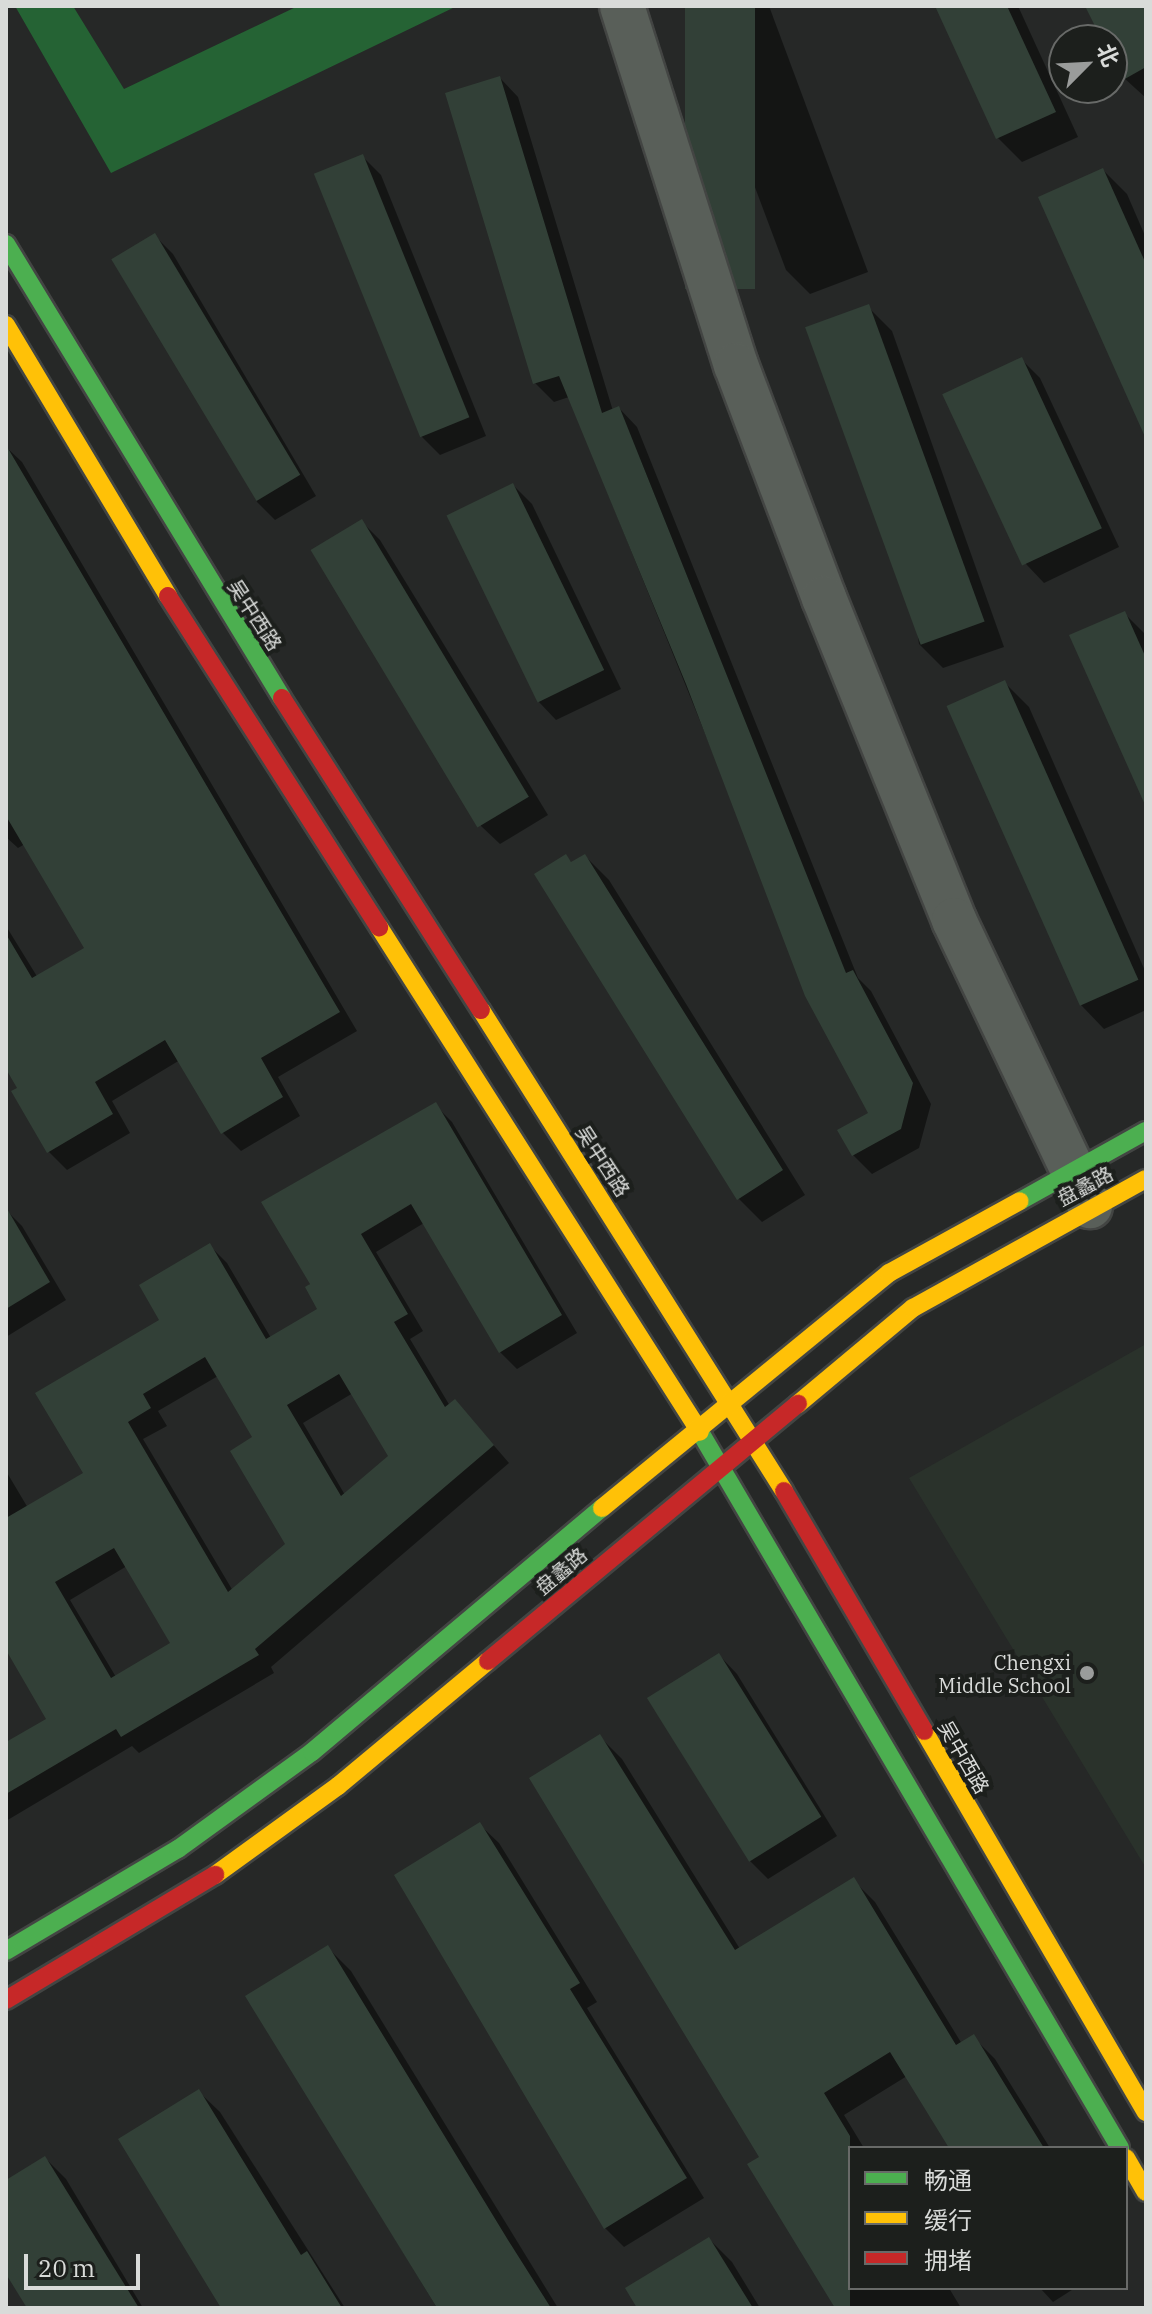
<!DOCTYPE html>
<meta charset="utf-8">
<style>
body{margin:0}
#map{position:relative;width:1152px;height:2314px;overflow:hidden;background:#262827;font-family:"IBM Plex Serif","Noto Sans SC",serif}
div>[style]{position:absolute}
[style*='--x']{left:calc(var(--x)*1px);top:calc(var(--y)*1px);width:calc(var(--w)*1px);rotate:calc(var(--a)*1deg)}
.built>*{inset:0;background:#2a322b}
.water>*{inset:0;background:#256334}
.shadow>*{inset:0;background:#0007}
.building>*{inset:0;background:#324037;transform-origin:0 0}
.roads{filter:drop-shadow(2px 0 #434543) drop-shadow(-2px 0 #434543) drop-shadow(0 2px #434543) drop-shadow(0 -2px #434543)}
.street>*{height:44px;margin:-22px;padding:0 22px;transform-origin:22px;border-radius:22px;background:#595f59}
.fast>*{height:18px;margin:-9px;padding:0 9px;transform-origin:9px;border-radius:9px;background:#4caf50}
.slow>*{height:18px;margin:-9px;padding:0 9px;transform-origin:9px;border-radius:9px;background:#ffc107}
.jam>*{height:18px;margin:-9px;padding:0 9px;transform-origin:9px;border-radius:9px;background:#c62828}
.dots>*{width:22px;height:22px;translate:-50% -50%;box-sizing:border-box;border:4px solid #1c1f1c;border-radius:50%}
span{translate:-50% -50%;white-space:nowrap;text-align:center;line-height:1.15;-webkit-text-stroke:8px #1c1f1c;paint-order:stroke}
.street-label{font-size:20px;color:#d9dbd9}
.poi-label{font-size:20px;color:#d9dbd9}
.right{translate:-100% -50%;text-align:right}
.frame{position:absolute;inset:0;border:8px solid #d9dbd9;pointer-events:none}
.legend{position:absolute;left:848px;top:2146px;width:280px;height:144px;box-sizing:border-box;background:#1c1f1c;border:2px solid #686a68;margin:0;padding:10px 14px;list-style:none;font-size:24px;color:#d9dbd9}
.legend li{display:flex;align-items:center;gap:16px;height:40px}
.legend b{width:40px;border:2px solid #686a68}
.north{position:absolute;left:1048px;top:24px;width:80px;height:80px;box-sizing:border-box;background:#1c1f1c;border:2px solid #686a68;border-radius:50%;rotate:66deg;font-size:22px;font-weight:700;line-height:32px;text-align:center;color:#d9dbd9}
.north::after{content:'';display:block;margin:auto;width:28px;height:36px;background:#9a9c9b;clip-path:polygon(50% 0,100% 100%,50% 72%,0 100%)}
.scale{position:absolute;left:24px;top:2254px;width:116px;height:36px;box-sizing:border-box;border:4px solid #d9dbd9;border-top:0;padding-left:10px;font-size:24px;line-height:28px;white-space:nowrap;color:#d9dbd9;-webkit-text-stroke:6px #1c1f1c;paint-order:stroke}
</style>
<div id="map">
<div class="built">
<div style="clip-path:polygon(1146px 1344px,1146px 1868px,909px 1478px)"></div>
</div>
<div class="water">
<div style="clip-path:polygon(15px 6px,73px 6px,124px 89px,298px 6px,457px 6px,111px 173px)"></div>
</div>
<div class="shadow">
<div style="clip-path:polygon(687px 6px,769px 6px,868px 272px,810px 294px,786px 270px)"></div>
<div style="clip-path:polygon(937px 6px,1018px 6px,1078px 137px,1022px 162px,998px 138px)"></div>
<div style="clip-path:polygon(1087px 6px,1146px 6px,1146px 98px,1124px 78px,1112px 54px,1112px 40px,1105px 40px)"></div>
<div style="clip-path:polygon(500px 78px,518px 97px,613px 411px,619px 408px,637px 427px,858px 978px,871px 991px,931px 1104px,919px 1148px,872px 1174px,853px 1155px,870px 1114px,810px 993px,569px 397px,554px 402px,535px 383px)"></div>
<div style="clip-path:polygon(362px 156px,381px 175px,486px 436px,440px 455px,421px 436px)"></div>
<div style="clip-path:polygon(1103px 170px,1127px 194px,1146px 238px,1146px 434px)"></div>
<div style="clip-path:polygon(154px 235px,173px 254px,316px 496px,275px 520px,257px 502px)"></div>
<div style="clip-path:polygon(868px 307px,892px 331px,1004px 647px,943px 668px,919px 644px)"></div>
<div style="clip-path:polygon(1021px 359px,1040px 378px,1119px 547px,1044px 583px,1026px 564px)"></div>
<div style="clip-path:polygon(6px 447px,22px 462px,357px 1031px,278px 1077px,300px 1116px,241px 1151px,222px 1132px,180px 1060px,112px 1101px,130px 1133px,67px 1170px,49px 1152px,6px 1065px,6px 926px,38px 978px,87px 949px,25px 844px,18px 848px,6px 837px)"></div>
<div style="clip-path:polygon(513px 485px,532px 504px,621px 689px,556px 720px,538px 701px)"></div>
<div style="clip-path:polygon(362px 522px,380px 540px,548px 815px,500px 844px,481px 826px)"></div>
<div style="clip-path:polygon(1124px 613px,1146px 635px,1146px 802px)"></div>
<div style="clip-path:polygon(1005px 683px,1029px 707px,1146px 973px,1146px 1010px,1104px 1029px,1081px 1005px)"></div>
<div style="clip-path:polygon(585px 856px,609px 880px,805px 1195px,762px 1222px,738px 1198px,566px 857px,572px 863px)"></div>
<div style="clip-path:polygon(evenodd,435px 1105px,452px 1122px,577px 1333px,517px 1369px,500px 1352px,424px 1223px,376px 1252px,423px 1331px,410px 1339px,450px 1406px,471px 1419px,509px 1463px,271px 1667px,274px 1673px,139px 1753px,132px 1746px,6px 1821px,6px 1744px,48px 1719px,6px 1646px,6px 1471px,28px 1508px,86px 1474px,162px 1320px,210px 1246px,227px 1263px,271px 1338px,320px 1310px,307px 1288px,435px 1105px,218px 1376px,255px 1438px,288px 1544px,233px 1591px,143px 1439px,167px 1426px,158px 1411px,218px 1376px,435px 1105px,353px 1393px,390px 1457px,345px 1495px,303px 1423px,353px 1393px,435px 1105px,127px 1566px,173px 1643px,116px 1677px,70px 1600px,127px 1566px)"></div>
<div style="clip-path:polygon(6px 1210px,22px 1226px,66px 1300px,6px 1337px)"></div>
<div style="clip-path:polygon(719px 1655px,737px 1674px,837px 1836px,768px 1879px,749px 1860px,650px 1698px)"></div>
<div style="clip-path:polygon(600px 1737px,622px 1759px,740px 1949px,853px 1880px,875px 1902px,962px 2044px,973px 2037px,995px 2059px,1050px 2148px,951px 2148px,907px 2076px,844px 2115px,864px 2148px,850px 2148px,850px 2288px,949px 2288px,961px 2308px,838px 2308px,762px 2158px)"></div>
<div style="clip-path:polygon(480px 1825px,499px 1843px,597px 2002px,587px 2008px,704px 2198px,624px 2247px,605px 2228px,397px 1876px)"></div>
<div style="clip-path:polygon(328px 1948px,351px 1971px,558px 2308px,437px 2308px,248px 1997px)"></div>
<div style="clip-path:polygon(199px 2092px,220px 2112px,345px 2308px,221px 2308px)"></div>
<div style="clip-path:polygon(45px 2158px,66px 2179px,143px 2308px,29px 2308px,6px 2270px,6px 2182px)"></div>
<div style="clip-path:polygon(709px 2239px,732px 2262px,760px 2308px,639px 2308px)"></div>
<div style="clip-path:polygon(1040px 2288px,1075px 2288px,1053px 2302px)"></div>
</div>
<div class="building">
<div style="left:685px;top:6px;width:70px;height:283px"></div>
<div style="clip-path:polygon(935px 6px,1007px 6px,1056px 112px,996px 139px)"></div>
<div style="clip-path:polygon(1085px 6px,1146px 6px,1146px 67px,1123px 80px,1112px 59px,1112px 40px,1102px 40px)"></div>
<div style="clip-path:polygon(500px 76px,602px 413px,619px 406px,846px 973px,853px 970px,913px 1083px,901px 1129px,852px 1156px,837px 1130px,868px 1113px,805px 996px,686px 684px,559px 376px,533px 384px,445px 93px)"></div>
<div style="left:363px;top:154px;width:284px;height:53px;rotate:68deg"></div>
<div style="clip-path:polygon(1103px 168px,1146px 264px,1146px 439px,1038px 197px)"></div>
<div style="left:155px;top:233px;width:282px;height:51px;rotate:59deg"></div>
<div style="left:869px;top:304px;width:338px;height:68px;rotate:70deg"></div>
<div style="left:1022px;top:357px;width:189px;height:88px;rotate:65deg"></div>
<div style="clip-path:polygon(6px 445px,340px 1012px,261px 1058px,283px 1097px,221px 1134px,165px 1040px,95px 1082px,113px 1114px,47px 1153px,11px 1091px,17px 1088px,6px 1069px,6px 934px,32px 978px,84px 948px,6px 816px)"></div>
<div style="left:513px;top:483px;width:208px;height:74px;rotate:64deg"></div>
<div style="left:362px;top:519px;width:324px;height:60px;rotate:59deg"></div>
<div style="clip-path:polygon(1125px 611px,1146px 658px,1146px 807px,1069px 635px)"></div>
<div style="left:1005px;top:680px;width:328px;height:64px;rotate:66deg"></div>
<div style="clip-path:polygon(566px 854px,571px 862px,585px 854px,783px 1170px,737px 1200px,534px 874px)"></div>
<div style="clip-path:polygon(evenodd,436px 1102px,562px 1315px,499px 1353px,411px 1204px,361px 1234px,408px 1314px,394px 1322px,445px 1407px,455px 1399px,494px 1445px,255px 1649px,259px 1655px,121px 1737px,116px 1729px,6px 1794px,6px 1742px,46px 1719px,6px 1650px,6px 1518px,83px 1473px,35px 1393px,159px 1320px,139px 1285px,210px 1243px,266px 1339px,317px 1309px,305px 1287px,310px 1284px,261px 1202px,436px 1102px,205px 1357px,252px 1437px,230px 1451px,285px 1544px,228px 1592px,128px 1422px,151px 1408px,143px 1394px,205px 1357px,436px 1102px,339px 1374px,388px 1456px,341px 1496px,287px 1405px,339px 1374px,436px 1102px,114px 1548px,170px 1643px,111px 1678px,55px 1582px,114px 1548px)"></div>
<div style="clip-path:polygon(6px 1207px,50px 1282px,6px 1309px)"></div>
<div style="left:719px;top:1653px;width:193px;height:85px;rotate:58deg"></div>
<div style="clip-path:polygon(600px 1734px,735px 1950px,854px 1877px,956px 2045px,974px 2034px,1044px 2148px,949px 2148px,890px 2052px,824px 2093px,850px 2136px,850px 2308px,835px 2308px,747px 2164px,759px 2157px,529px 1778px)"></div>
<div style="clip-path:polygon(480px 1822px,580px 1983px,570px 1989px,687px 2178px,604px 2229px,394px 1875px)"></div>
<div style="clip-path:polygon(328px 1945px,508px 2240px,551px 2308px,437px 2308px,245px 1996px)"></div>
<div style="clip-path:polygon(199px 2089px,301px 2255px,307px 2251px,342px 2308px,221px 2308px,118px 2139px)"></div>
<div style="clip-path:polygon(45px 2156px,139px 2308px,27px 2308px,6px 2274px,6px 2180px)"></div>
<div style="clip-path:polygon(709px 2237px,753px 2308px,637px 2308px,625px 2288px)"></div>
</div>
<div class="roads">
<div class="street">
<div style="--x:622;--y:6;--w:377;--a:72.4"></div>
<div style="--x:736;--y:365;--w:249;--a:69.3"></div>
<div style="--x:824;--y:598;--w:347;--a:68"></div>
<div style="--x:954;--y:920;--w:317;--a:64.6"></div>
</div>
<div class="fast">
<div style="--x:6;--y:244;--w:531;--a:58.7"></div>
<div style="--x:1020;--y:1201;--w:144;--a:-29.1"></div>
<div style="--x:700;--y:1432;--w:830;--a:59.6"></div>
<div style="--x:6;--y:1951;--w:200;--a:-30.7"></div>
<div style="--x:178;--y:1849;--w:165;--a:-35.9"></div>
<div style="--x:312;--y:1752;--w:379;--a:-40.1"></div>
</div>
<div class="slow">
<div style="--x:6;--y:325;--w:316;--a:59.1"></div>
<div style="--x:379;--y:927;--w:598;--a:57.56"></div>
<div style="--x:481;--y:1010;--w:568;--a:57.79"></div>
<div style="--x:798;--y:1404;--w:150;--a:-39.9"></div>
<div style="--x:913;--y:1308;--w:266;--a:-29"></div>
<div style="--x:602;--y:1508;--w:371;--a:-39.3"></div>
<div style="--x:889;--y:1273;--w:149;--a:-28.8"></div>
<div style="--x:924;--y:1731;--w:441;--a:59.8"></div>
<div style="--x:215;--y:1875;--w:152;--a:-35.9"></div>
<div style="--x:338;--y:1786;--w:195;--a:-39.8"></div>
<div style="--x:1126;--y:2158;--w:39;--a:60"></div>
</div>
<div class="jam">
<div style="--x:168;--y:596;--w:393;--a:57.5"></div>
<div style="--x:282;--y:698;--w:370;--a:57.5"></div>
<div style="--x:784;--y:1491;--w:278;--a:59.7"></div>
<div style="--x:488;--y:1661;--w:403;--a:-39.7"></div>
<div style="--x:6;--y:2000;--w:244;--a:-30.9"></div>
</div>
</div>
<div class="dots">
<div style="left:1087px;top:1673px;background:#9a9c9b"></div>
</div>
<div class="street-label">
<span style="left:255px;top:615px;rotate:57deg">吴中西路</span>
<span style="left:603px;top:1161px;rotate:57deg">吴中西路</span>
<span style="left:1085px;top:1186px;rotate:-28deg">盘蠡路</span>
<span style="left:561px;top:1571px;rotate:-40deg">盘蠡路</span>
<span style="left:964px;top:1757px;rotate:60deg">吴中西路</span>
</div>
<div class="poi-label">
<span class="right" style="left:1071px;top:1674px">Chengxi<br>Middle School</span>
</div>
<div class="frame"></div>
<ul class="legend">
<li><b style="height:10px;background:#4caf50"></b>畅通</li>
<li><b style="height:10px;background:#ffc107"></b>缓行</li>
<li><b style="height:10px;background:#c62828"></b>拥堵</li>
</ul>
<div class="north">北</div>
<div class="scale">20 m</div>
</div>
